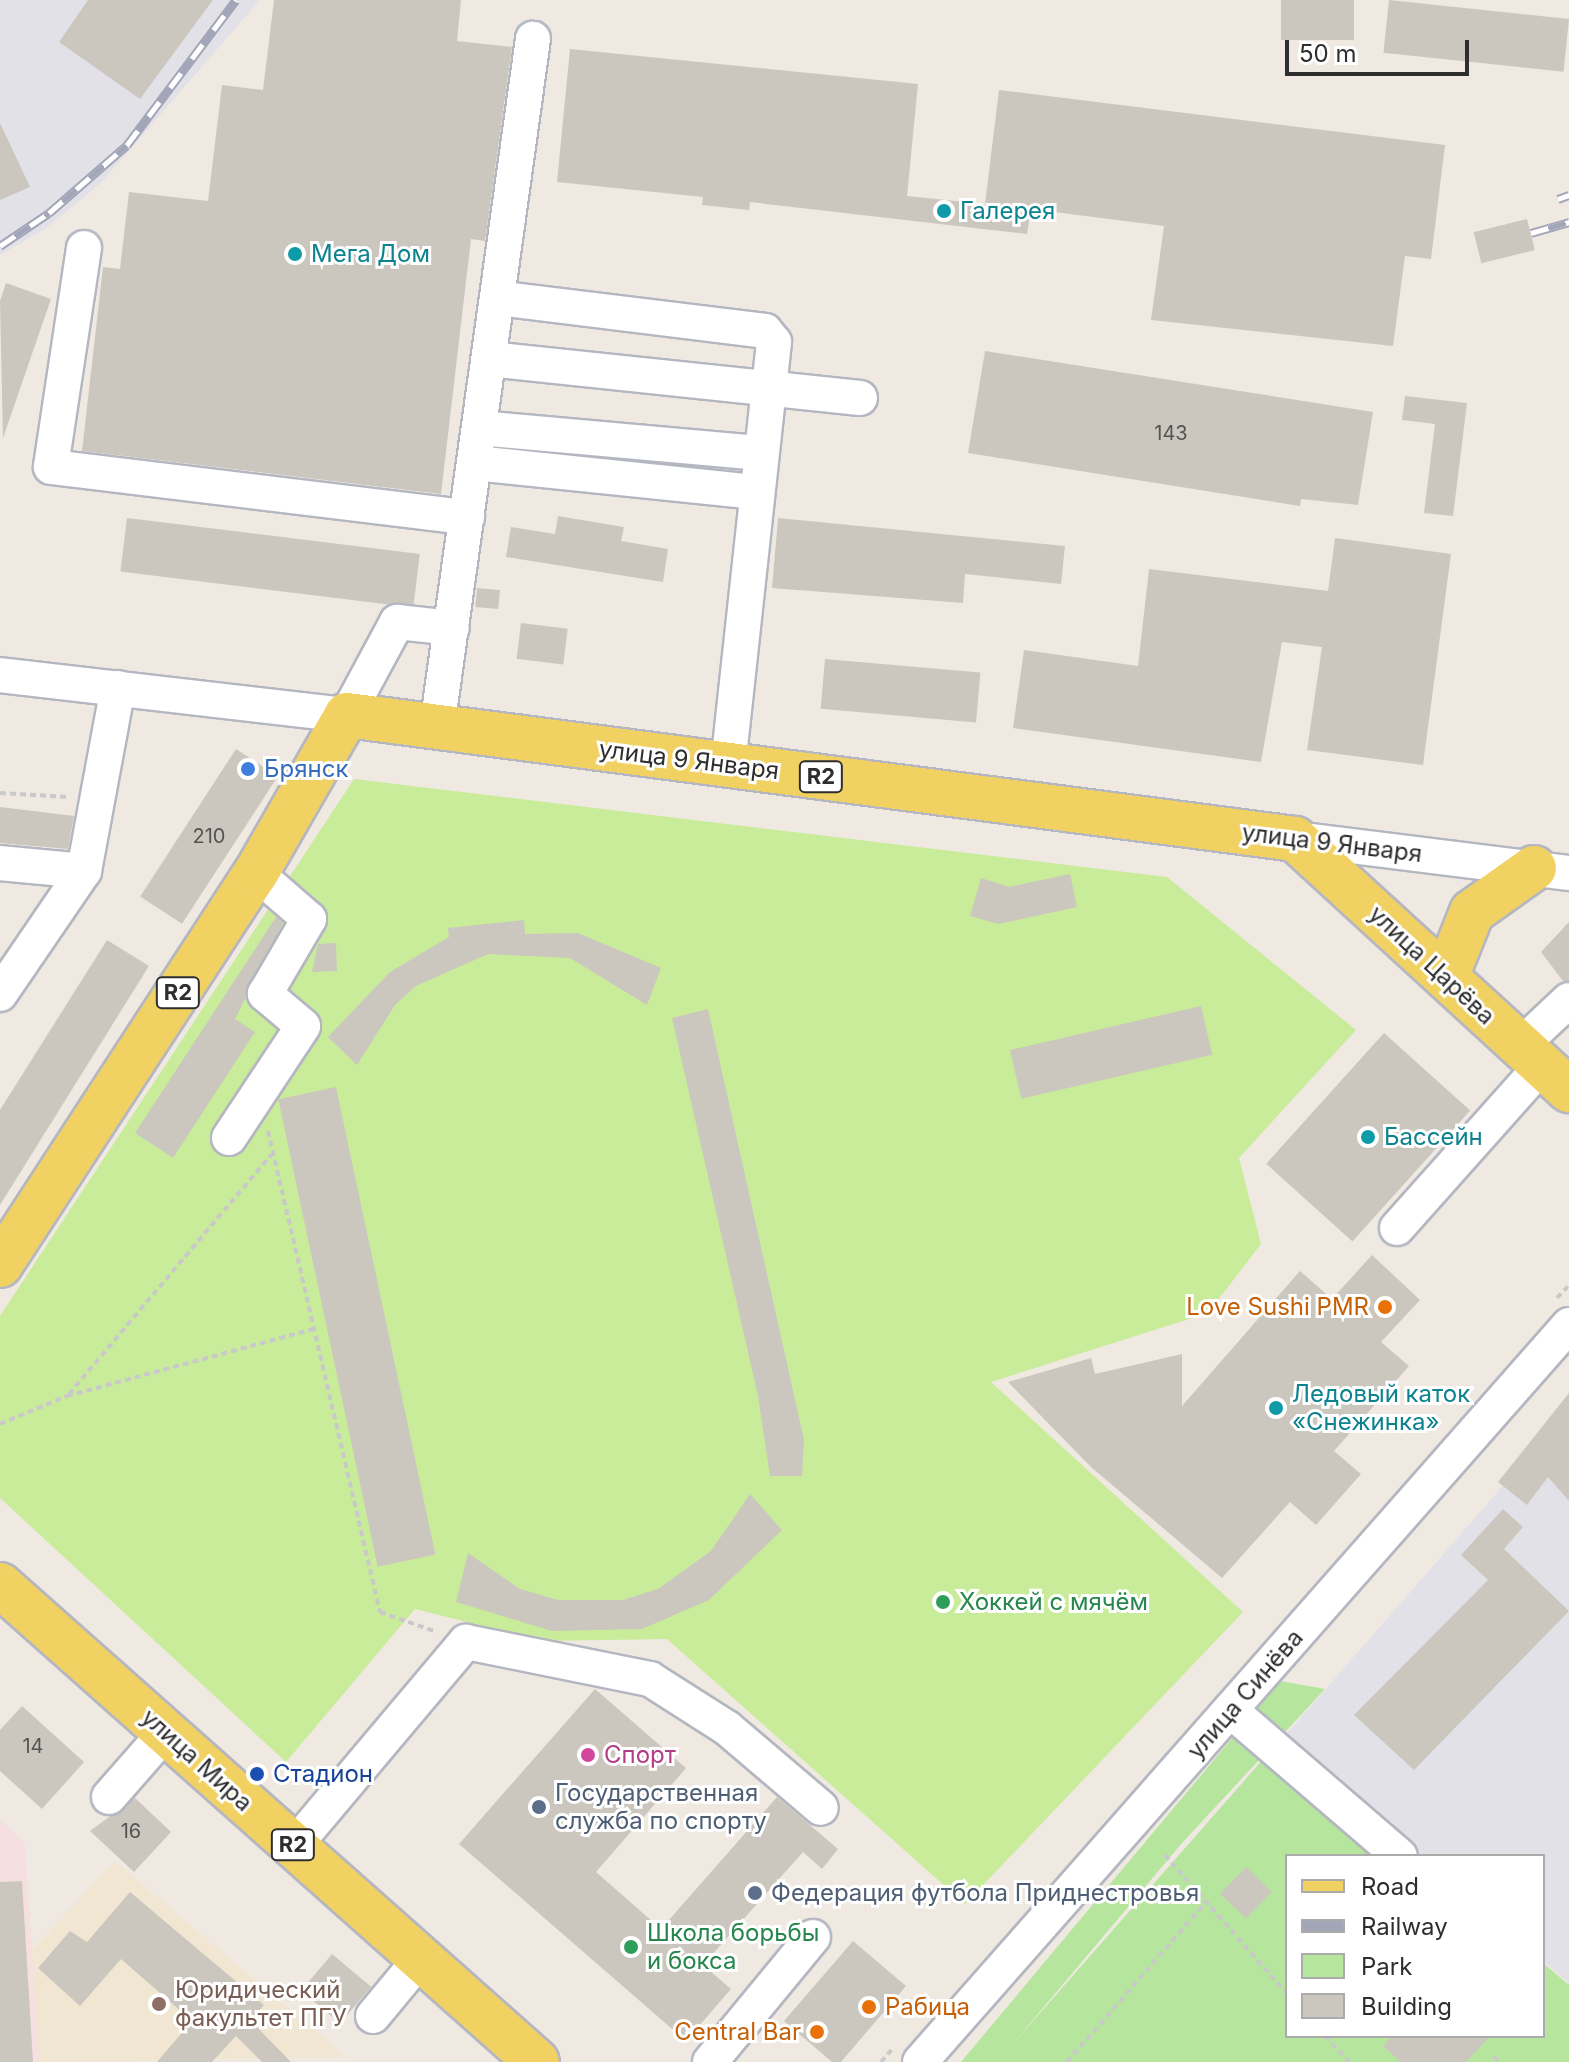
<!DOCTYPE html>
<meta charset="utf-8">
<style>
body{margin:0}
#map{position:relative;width:1569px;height:2062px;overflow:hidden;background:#efe9e1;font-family:Inter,sans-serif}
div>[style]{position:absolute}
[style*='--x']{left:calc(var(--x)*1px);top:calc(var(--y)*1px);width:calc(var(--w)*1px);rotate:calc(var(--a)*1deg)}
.industrial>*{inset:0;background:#e3e1e8}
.education>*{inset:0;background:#f0e6d1}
.medical>*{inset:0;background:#f5dfe0}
.green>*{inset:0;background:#b6e59e}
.pitch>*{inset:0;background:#c9ec9a}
.building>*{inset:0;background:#cbc7bf;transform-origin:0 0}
.path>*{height:4px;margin-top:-2px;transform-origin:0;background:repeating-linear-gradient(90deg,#c9c9c9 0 6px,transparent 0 10px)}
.roads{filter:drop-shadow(2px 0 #b4b7c1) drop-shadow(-2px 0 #b4b7c1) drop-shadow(0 2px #b4b7c1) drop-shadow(0 -2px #b4b7c1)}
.minor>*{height:34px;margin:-17px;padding:0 17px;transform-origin:17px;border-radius:17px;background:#fff}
.major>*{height:44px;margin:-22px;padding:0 22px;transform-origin:22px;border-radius:22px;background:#f2d163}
.rail>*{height:9px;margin-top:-4.5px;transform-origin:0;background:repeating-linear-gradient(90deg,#fff 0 18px,#a3a6b8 0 36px);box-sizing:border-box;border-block:2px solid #a3a6b8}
.dots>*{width:22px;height:22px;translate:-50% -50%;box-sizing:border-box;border:4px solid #fff;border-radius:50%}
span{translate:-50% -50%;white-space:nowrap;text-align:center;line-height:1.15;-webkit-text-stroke:6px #fff;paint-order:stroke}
.number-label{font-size:20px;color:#555452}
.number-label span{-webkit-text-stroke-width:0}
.shield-label span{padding:2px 6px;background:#fff;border:2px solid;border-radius:6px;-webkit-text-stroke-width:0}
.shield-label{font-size:22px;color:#2e2e2e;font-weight:700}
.culture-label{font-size:24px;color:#0d838f}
.left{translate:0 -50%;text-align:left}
.street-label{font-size:24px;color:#2e2e2e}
.shop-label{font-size:24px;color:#366cbe}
.food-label{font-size:24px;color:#c56008}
.right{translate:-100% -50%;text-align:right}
.leisure-label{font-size:24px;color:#27864d}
.hotel-label{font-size:24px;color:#b23c85}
.transit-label{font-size:24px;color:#164399}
.service-label{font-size:24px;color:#4e5e75}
.education-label{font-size:24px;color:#785e54}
.legend{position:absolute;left:1285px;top:1854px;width:260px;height:184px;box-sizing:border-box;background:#fff;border:2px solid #ababab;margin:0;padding:10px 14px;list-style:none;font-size:24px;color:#2e2e2e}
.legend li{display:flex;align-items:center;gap:16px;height:40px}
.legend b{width:40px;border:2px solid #ababab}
.scale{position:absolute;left:1285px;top:40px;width:184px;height:36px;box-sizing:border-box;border:4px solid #2e2e2e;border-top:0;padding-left:10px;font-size:24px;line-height:28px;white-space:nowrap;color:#2e2e2e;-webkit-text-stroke:6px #fff;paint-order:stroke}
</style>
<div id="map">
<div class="industrial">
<div style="clip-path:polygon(0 0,260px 0,101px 183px,45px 229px,0 255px)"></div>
<div style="clip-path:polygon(1569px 1410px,1569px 1983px,1543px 1961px,1543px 1856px,1419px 1856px,1282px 1739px)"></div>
</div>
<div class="education">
<div style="clip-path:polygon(115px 1861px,346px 2057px,39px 2062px,31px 1951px)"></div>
</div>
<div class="medical">
<div style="clip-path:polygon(0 1820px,25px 1844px,39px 2062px,0 2062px)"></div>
</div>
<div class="green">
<div style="clip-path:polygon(1280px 1681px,1325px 1689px,1182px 1843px,1011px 2046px,1280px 1740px,1417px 1856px,1287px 1856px,1287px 2036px,1543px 2036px,1543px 1963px,1569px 1985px,1569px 2062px,961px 2062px)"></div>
</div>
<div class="pitch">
<div style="clip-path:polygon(354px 779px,1167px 877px,1356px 1030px,1239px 1158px,1261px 1244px,1208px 1313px,991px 1382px,1243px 1612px,965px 1904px,667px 1639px,542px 1641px,415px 1609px,286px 1762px,0 1498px,0 1316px)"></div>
</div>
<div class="building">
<div style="clip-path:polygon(88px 0,213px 0,140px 99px,59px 42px)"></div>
<div style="clip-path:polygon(274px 0,461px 0,457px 41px,512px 47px,485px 241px,471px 239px,441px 494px,82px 451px,103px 267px,120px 269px,129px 192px,208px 201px,222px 85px,263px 90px)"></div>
<div style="left:1281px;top:0;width:73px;height:40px"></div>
<div style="left:1389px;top:0;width:181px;height:53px;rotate:6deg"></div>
<div style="clip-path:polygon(570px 49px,918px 84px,907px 196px,985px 204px,999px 90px,1445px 145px,1431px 259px,1405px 256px,1393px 346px,1151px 320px,1164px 226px,1031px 209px,1027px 234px,750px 202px,749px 210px,702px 205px,703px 197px,557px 182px)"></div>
<div style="clip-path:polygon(0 123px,30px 187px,0 200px)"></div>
<div style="left:1527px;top:219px;width:32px;height:55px;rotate:76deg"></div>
<div style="clip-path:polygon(6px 283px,51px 299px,3px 438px,0 301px)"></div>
<div style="clip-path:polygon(985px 351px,1373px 412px,1358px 505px,1301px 499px,1300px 506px,968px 453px)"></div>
<div style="clip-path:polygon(1405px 396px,1467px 403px,1453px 516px,1424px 513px,1435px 424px,1402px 420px)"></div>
<div style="clip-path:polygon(558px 516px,624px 527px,621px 541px,668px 549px,663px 582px,506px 557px,511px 527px,555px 534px)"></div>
<div style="left:127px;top:518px;width:295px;height:54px;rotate:7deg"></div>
<div style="clip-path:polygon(778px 518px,1065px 546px,1061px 584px,965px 574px,963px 603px,772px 588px)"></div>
<div style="clip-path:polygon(1335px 538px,1451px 554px,1423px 765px,1307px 750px,1322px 647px,1282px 642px,1261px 762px,1013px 728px,1024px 650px,1138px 666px,1149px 569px,1328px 591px)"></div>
<div style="left:477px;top:588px;width:23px;height:19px;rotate:5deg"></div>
<div style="left:521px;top:623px;width:47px;height:36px;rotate:7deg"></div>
<div style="left:825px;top:659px;width:156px;height:50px;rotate:5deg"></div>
<div style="left:236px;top:749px;width:50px;height:176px;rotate:33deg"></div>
<div style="clip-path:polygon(0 807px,74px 816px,68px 849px,0 843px)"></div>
<div style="clip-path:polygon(1070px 874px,1077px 907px,998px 924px,970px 916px,981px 878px,1009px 887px)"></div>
<div style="clip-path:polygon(276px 917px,283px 923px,235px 1019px,255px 1032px,173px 1158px,135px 1133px)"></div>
<div style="clip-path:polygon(524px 920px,525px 934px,578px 933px,661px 968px,647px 1005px,570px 958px,488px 954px,416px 986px,395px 1005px,357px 1065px,328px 1037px,390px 972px,449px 937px,448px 928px)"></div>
<div style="clip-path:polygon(1569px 922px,1569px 981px,1563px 981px,1541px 952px)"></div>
<div style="clip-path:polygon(107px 940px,149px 966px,0 1205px,0 1110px)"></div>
<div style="clip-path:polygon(336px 943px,337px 971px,312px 972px,318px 944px)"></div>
<div style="left:1201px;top:1006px;width:50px;height:196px;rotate:77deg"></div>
<div style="clip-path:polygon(708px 1009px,804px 1440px,802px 1476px,770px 1476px,758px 1396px,672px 1018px)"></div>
<div style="left:1384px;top:1033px;width:116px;height:176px;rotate:42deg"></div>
<div style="left:336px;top:1087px;width:478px;height:59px;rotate:78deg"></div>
<div style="clip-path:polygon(1372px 1255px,1420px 1300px,1381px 1342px,1409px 1366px,1334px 1451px,1361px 1474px,1316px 1525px,1290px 1502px,1222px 1578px,1091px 1467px,1008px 1382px,1091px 1358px,1095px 1374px,1182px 1354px,1182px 1406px,1300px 1271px,1332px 1299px)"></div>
<div style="clip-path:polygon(1569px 1393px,1569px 1501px,1548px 1477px,1527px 1505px,1498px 1482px)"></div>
<div style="clip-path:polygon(750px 1494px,782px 1530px,709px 1600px,642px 1629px,552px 1631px,456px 1602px,468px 1553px,520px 1589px,558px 1600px,623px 1600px,658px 1589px,711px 1551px)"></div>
<div style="clip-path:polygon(1503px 1509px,1523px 1527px,1504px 1549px,1569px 1611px,1414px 1770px,1354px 1715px,1488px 1580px,1461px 1555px)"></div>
<div style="clip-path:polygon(595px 1689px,686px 1768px,596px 1872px,661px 1929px,777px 1797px,838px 1849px,822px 1869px,803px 1852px,703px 1965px,731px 1989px,686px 2041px,459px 1844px)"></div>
<div style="clip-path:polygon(22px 1706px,84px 1762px,42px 1809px,0 1771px,0 1730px)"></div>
<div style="clip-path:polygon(135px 1798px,171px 1832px,134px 1872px,90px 1831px)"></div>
<div style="left:1246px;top:1867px;width:36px;height:37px;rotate:44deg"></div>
<div style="clip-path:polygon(22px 1881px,33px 2062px,0 2062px,0 1882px)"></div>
<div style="clip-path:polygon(130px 1892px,264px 2005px,250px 2020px,291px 2062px,262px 2062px,236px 2036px,212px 2062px,157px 2062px,192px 2021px,121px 1959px,80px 2006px,38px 1968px,70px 1931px,87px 1942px)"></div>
<div style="clip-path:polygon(853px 1941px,906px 1986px,841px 2062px,832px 2062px,784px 2021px)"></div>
<div style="left:332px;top:1954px;width:51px;height:48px;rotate:40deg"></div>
<div style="clip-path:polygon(1392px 2036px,1490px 2036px,1466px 2062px,1401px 2062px,1383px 2046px)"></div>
</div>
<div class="path">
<div style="--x:0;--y:793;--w:68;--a:3.4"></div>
<div style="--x:268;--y:1131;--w:494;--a:76.9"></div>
<div style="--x:380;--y:1612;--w:60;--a:19.3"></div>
<div style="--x:1557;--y:1298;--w:18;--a:-47"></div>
<div style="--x:69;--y:1394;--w:314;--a:-49.8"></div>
<div style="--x:0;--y:1424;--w:73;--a:-22.7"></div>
<div style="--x:67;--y:1396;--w:256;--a:-15.2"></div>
<div style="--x:1165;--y:1855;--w:185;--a:48.7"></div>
<div style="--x:1325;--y:2036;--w:35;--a:47"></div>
<div style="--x:1493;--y:2057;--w:9;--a:32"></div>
<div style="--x:881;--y:2062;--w:20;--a:-49"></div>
<div style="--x:1067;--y:2062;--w:211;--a:-49"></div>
</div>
<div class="roads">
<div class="minor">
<div style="--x:84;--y:248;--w:221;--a:98.6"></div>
<div style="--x:51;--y:467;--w:419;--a:6.9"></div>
<div style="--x:497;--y:298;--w:270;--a:7"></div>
<div style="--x:765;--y:331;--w:14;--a:51"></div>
<div style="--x:774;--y:342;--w:425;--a:96.2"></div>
<div style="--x:489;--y:359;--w:373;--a:6"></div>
<div style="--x:479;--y:428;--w:283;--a:5.1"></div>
<div style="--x:475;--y:463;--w:283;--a:5.9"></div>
<div style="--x:0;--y:675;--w:349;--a:6.6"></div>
<div style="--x:347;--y:715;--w:106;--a:-61.7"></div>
<div style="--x:397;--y:622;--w:55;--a:6.2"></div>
<div style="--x:437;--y:727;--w:695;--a:-82.06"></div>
<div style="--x:1295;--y:839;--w:276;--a:7.1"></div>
<div style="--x:0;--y:863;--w:84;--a:5.4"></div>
<div style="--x:84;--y:871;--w:186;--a:-79.5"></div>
<div style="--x:0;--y:994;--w:149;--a:-55.7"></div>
<div style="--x:1520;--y:1046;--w:67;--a:-43.2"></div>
<div style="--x:229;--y:1138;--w:134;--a:-56.5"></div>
<div style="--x:303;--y:1026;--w:50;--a:-139.9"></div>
<div style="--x:265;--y:994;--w:87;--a:-59.6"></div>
<div style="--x:309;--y:919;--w:70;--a:-139"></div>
<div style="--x:1397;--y:1228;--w:218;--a:-48.3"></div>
<div style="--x:1230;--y:1710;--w:224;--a:40.7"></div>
<div style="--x:109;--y:1797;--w:86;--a:-48.8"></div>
<div style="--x:294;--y:1846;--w:267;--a:-49.9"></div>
<div style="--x:466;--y:1642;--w:188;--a:11.4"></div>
<div style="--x:650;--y:1679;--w:91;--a:32.5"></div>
<div style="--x:727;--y:1728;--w:123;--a:40.4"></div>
<div style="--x:373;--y:2016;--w:75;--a:-50.4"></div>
<div style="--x:710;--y:2062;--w:162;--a:-50.5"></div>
<div style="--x:920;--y:2062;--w:982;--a:-48.63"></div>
</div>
<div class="major">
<div style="--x:1446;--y:977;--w:70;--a:-68.2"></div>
<div style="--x:1472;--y:912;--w:76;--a:-35.4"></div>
<div style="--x:0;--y:1265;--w:468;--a:-56.9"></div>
<div style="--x:256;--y:873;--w:182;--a:-60.1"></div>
<div style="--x:347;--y:715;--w:956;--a:7.45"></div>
<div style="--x:1295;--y:839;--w:372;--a:42.5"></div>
<div style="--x:0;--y:1585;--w:718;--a:41.61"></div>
</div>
</div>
<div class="rail">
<div style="--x:1558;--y:199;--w:12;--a:-20"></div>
<div style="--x:1531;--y:233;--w:40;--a:-16"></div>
<div style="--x:0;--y:246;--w:59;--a:-34"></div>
<div style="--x:49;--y:213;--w:103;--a:-41.1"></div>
<div style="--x:127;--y:145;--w:181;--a:-53.1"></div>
</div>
<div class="dots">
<div style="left:944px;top:211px;background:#0f9aa8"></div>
<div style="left:295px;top:254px;background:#0f9aa8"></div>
<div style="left:248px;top:769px;background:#3f7fe0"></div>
<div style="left:1368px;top:1137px;background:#0f9aa8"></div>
<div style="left:1385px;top:1307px;background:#e8710a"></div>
<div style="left:1276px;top:1408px;background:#0f9aa8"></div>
<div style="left:943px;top:1602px;background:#2e9e5b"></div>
<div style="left:588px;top:1755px;background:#d1479c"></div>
<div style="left:257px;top:1774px;background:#1a4fb4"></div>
<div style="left:539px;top:1807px;background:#5c6f8a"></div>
<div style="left:755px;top:1893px;background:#5c6f8a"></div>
<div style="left:631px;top:1947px;background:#2e9e5b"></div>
<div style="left:159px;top:2004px;background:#8d6e63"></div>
<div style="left:869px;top:2007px;background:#e8710a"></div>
<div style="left:817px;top:2032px;background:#e8710a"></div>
</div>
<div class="number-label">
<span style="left:1171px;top:433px">143</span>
<span style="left:209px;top:836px">210</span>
<span style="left:33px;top:1746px">14</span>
<span style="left:131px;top:1831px">16</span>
</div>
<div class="shield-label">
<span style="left:821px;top:777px">R2</span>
<span style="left:178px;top:993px">R2</span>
<span style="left:293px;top:1845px">R2</span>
</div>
<div class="culture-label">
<span class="left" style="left:960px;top:211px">Галерея</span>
<span class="left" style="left:311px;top:254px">Мега Дом</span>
<span class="left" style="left:1384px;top:1137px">Бассейн</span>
<span class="left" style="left:1292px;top:1408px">Ледовый каток<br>«Снежинка»</span>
</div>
<div class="street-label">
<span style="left:689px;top:760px;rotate:7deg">улица 9 Января</span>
<span style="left:1332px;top:843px;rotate:7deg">улица 9 Января</span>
<span style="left:1432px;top:965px;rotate:43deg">улица Царёва</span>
<span style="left:1245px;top:1694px;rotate:-49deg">улица Синёва</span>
<span style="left:197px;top:1760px;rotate:42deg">улица Мира</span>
</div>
<div class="shop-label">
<span class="left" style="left:264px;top:769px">Брянск</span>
</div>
<div class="food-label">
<span class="right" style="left:1369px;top:1307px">Love Sushi PMR</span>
<span class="left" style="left:885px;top:2007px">Рабица</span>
<span class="right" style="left:801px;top:2032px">Central Bar</span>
</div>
<div class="leisure-label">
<span class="left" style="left:959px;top:1602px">Хоккей с мячём</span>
<span class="left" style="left:647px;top:1947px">Школа борьбы<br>и бокса</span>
</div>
<div class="hotel-label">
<span class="left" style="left:604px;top:1755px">Спорт</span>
</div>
<div class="transit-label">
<span class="left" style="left:273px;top:1774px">Стадион</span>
</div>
<div class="service-label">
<span class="left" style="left:555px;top:1807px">Государственная<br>служба по спорту</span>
<span class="left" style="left:771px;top:1893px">Федерация футбола Приднестровья</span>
</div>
<div class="education-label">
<span class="left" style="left:175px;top:2004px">Юридический<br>факультет ПГУ</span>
</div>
<ul class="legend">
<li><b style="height:10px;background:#f2d163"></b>Road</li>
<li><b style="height:10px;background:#a3a6b8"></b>Railway</li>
<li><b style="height:22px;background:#b6e59e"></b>Park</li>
<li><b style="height:22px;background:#cbc7bf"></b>Building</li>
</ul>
<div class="scale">50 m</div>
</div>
